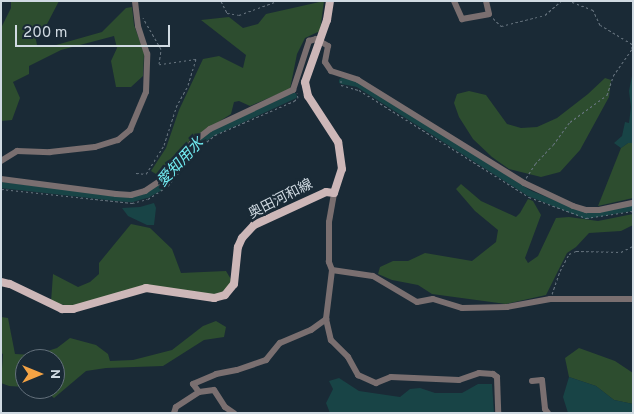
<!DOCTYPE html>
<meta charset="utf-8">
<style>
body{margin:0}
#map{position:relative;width:634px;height:414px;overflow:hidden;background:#1a2a36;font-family:Overpass,"Noto Sans JP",sans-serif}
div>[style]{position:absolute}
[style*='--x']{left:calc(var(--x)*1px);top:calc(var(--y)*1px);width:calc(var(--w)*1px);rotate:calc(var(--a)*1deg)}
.green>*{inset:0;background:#2d4d2f}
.water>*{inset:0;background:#184446}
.canal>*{height:5.5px;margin:-2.75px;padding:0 2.75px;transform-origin:2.75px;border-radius:2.75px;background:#184446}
.path>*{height:1px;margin-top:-0.5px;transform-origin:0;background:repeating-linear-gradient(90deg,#697681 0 2.5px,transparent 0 5px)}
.minor>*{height:6px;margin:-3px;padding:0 3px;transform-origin:3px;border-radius:3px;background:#7a6f70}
.major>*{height:8px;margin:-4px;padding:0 4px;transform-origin:4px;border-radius:4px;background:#cdb7b8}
span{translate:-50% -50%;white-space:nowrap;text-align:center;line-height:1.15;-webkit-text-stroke:5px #1a2a36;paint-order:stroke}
.street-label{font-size:14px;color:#d0dae2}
.water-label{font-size:15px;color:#71ebf1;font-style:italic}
.frame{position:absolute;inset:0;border:2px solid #d0dae2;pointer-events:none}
.north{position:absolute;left:15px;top:349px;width:50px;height:50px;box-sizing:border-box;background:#1a2a36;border:1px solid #63707b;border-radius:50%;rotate:90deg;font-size:14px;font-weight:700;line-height:20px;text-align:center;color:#d0dae2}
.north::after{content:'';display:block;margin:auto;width:18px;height:22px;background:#f4a344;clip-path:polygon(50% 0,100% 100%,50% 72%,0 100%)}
.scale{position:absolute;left:15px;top:25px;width:155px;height:22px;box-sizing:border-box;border:2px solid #d0dae2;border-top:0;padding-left:6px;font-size:15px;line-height:18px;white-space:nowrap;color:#d0dae2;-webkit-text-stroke:4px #1a2a36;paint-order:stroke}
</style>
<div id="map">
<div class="green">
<div style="clip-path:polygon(11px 1px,59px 1px,46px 26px,34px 30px,37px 45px,49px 47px,102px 32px,126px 8px,132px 7px,134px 25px,144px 53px,143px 76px,131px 87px,116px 87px,111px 61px,117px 48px,114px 36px,61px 50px,29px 66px,29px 74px,13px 82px,20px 98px,12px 120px,1px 121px,1px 28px,11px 8px)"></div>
<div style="clip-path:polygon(324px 1px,320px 31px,305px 38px,297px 54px,290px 89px,250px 106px,239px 101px,234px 102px,231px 114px,190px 140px,161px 177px,151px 171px,166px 148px,179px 110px,203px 59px,219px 56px,243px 68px,246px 55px,201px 20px,229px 17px,243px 28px,258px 24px,266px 14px)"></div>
<div style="clip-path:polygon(605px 78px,611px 80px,609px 97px,580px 150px,560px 172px,541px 177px,509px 169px,492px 157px,473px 139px,459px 117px,454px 103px,457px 94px,469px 91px,486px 95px,507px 124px,521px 128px,537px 127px,557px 118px,588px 94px)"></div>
<div style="clip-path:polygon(628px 143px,633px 143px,633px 198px,598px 206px,621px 148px)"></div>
<div style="clip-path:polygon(461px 184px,481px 201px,516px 217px,520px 213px,528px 199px,533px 201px,541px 215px,525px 258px,528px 263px,538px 256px,556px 218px,569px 217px,598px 221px,633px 214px,633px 225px,621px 231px,589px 233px,576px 247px,567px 253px,546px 295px,506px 304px,432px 294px,418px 285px,392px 280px,378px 274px,380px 267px,393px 261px,408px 261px,425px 253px,472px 261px,496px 242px,498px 230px,475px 211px,456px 189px)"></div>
<div style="clip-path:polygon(131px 224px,150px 228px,172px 249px,181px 273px,226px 271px,232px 281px,225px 291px,213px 295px,147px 285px,73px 307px,51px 302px,53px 274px,78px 287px,90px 282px,99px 274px,99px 263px)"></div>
<div style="clip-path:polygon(1px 317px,8px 318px,15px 354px,35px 355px,57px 348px,70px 338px,96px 345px,108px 354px,110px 361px,133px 360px,172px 350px,203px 326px,216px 321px,226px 327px,224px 337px,204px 340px,163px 366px,106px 368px,86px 371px,54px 398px,43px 389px,55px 389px,55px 359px,25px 359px,25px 387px,9px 386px,1px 383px,3px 354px,1px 353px)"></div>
<div style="clip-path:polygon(579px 348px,615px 361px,633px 373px,633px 404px,614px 400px,596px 386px,569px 377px,565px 358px)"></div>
</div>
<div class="water">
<div style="clip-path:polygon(633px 71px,633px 143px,628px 143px,621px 148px,614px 143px,622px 136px,625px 122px,629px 123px,631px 107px,629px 91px)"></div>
<div style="clip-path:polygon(154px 203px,156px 208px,154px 225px,147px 225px,128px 216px,122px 208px,140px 207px)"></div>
<div style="clip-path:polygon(569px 377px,596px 386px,614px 400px,633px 404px,633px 413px,568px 413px,563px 397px)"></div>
<div style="clip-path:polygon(339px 378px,359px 391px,400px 397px,410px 389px,420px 388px,435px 393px,462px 393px,478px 384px,492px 384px,494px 413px,330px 413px,326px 403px,333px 389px,329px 381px)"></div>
</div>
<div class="canal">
<div style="--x:342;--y:81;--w:16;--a:11"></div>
<div style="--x:358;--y:84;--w:203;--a:32.5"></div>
<div style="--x:529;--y:193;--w:61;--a:22"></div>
<div style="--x:586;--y:216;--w:48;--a:-9.7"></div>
<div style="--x:1;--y:185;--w:116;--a:6.4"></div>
<div style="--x:116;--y:198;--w:16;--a:4"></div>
<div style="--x:132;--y:199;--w:16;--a:-15"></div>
<div style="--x:147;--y:195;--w:15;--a:-28"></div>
<div style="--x:160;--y:188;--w:56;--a:-50.1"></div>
<div style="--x:196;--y:145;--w:19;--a:-36"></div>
<div style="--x:211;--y:134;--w:91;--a:-24.6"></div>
</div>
<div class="path">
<div style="--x:221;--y:1;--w:13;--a:63"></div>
<div style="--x:227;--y:13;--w:12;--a:9"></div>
<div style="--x:239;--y:15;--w:40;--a:-20.2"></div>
<div style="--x:493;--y:18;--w:11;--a:45"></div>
<div style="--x:501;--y:26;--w:45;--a:-14"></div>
<div style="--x:545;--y:15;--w:21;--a:-41"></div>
<div style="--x:341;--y:80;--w:5;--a:90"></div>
<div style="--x:341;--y:85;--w:19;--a:16"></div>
<div style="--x:359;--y:90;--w:201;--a:32.2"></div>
<div style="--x:529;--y:197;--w:61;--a:20.2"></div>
<div style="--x:586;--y:218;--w:48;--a:-8.5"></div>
<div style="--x:136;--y:173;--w:10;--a:6"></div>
<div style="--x:146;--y:174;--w:34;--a:-58"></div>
<div style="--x:164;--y:145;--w:40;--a:-72"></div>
<div style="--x:176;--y:107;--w:25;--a:-61"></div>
<div style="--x:188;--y:85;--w:27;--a:-73"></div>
<div style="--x:196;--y:59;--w:37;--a:172"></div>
<div style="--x:159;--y:64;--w:15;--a:-82"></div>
<div style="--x:161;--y:49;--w:36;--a:-120"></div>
<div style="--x:526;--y:178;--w:17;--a:-57"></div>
<div style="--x:535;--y:164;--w:26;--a:-47"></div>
<div style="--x:553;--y:145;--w:29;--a:-54"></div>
<div style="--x:570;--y:122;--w:46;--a:-36.1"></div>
<div style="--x:607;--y:95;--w:20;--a:-72"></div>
<div style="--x:613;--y:76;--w:33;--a:-55"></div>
<div style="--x:632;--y:49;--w:5;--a:-90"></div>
<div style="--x:632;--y:44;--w:37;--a:-149"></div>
<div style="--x:600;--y:25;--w:17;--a:-115"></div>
<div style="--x:593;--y:10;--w:25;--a:-159"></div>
<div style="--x:1;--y:189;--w:132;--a:6.1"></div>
<div style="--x:132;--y:203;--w:16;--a:-14"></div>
<div style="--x:148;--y:199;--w:24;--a:-33"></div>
<div style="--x:168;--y:186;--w:49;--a:-50.8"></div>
<div style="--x:199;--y:148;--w:21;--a:-39"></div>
<div style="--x:215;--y:135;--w:86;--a:-23.3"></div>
<div style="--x:294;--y:101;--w:5;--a:-37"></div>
<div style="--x:298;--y:98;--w:5;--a:-101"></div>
<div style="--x:552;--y:294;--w:24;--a:-71"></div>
<div style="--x:560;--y:271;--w:19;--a:-62"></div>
<div style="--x:569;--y:254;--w:8;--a:-23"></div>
<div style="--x:576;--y:251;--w:45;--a:1.3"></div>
<div style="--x:621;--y:252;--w:13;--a:-27"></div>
</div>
<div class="minor">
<div style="--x:454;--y:1;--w:20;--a:66"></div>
<div style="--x:462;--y:19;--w:27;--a:-10"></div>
<div style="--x:489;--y:14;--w:13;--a:-103"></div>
<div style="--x:1;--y:161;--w:19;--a:-32"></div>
<div style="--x:17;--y:151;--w:33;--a:2"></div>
<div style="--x:50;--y:152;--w:45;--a:-6.3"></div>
<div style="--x:95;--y:147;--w:24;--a:-17"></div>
<div style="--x:118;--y:140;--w:16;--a:-40"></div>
<div style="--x:130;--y:130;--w:41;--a:-67.2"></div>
<div style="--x:146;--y:92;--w:38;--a:-88"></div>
<div style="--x:147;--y:54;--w:29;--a:-108"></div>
<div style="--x:138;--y:26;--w:25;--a:-97"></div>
<div style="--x:1;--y:179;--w:116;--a:7.4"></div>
<div style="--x:116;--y:194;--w:15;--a:4"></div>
<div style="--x:131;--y:195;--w:15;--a:-16"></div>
<div style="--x:145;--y:191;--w:22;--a:-34"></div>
<div style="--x:163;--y:179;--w:46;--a:-51.1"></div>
<div style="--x:192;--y:143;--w:23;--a:-38"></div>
<div style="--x:210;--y:129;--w:92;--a:-25.2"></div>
<div style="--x:293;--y:90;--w:52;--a:-71.9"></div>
<div style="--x:309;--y:41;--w:7;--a:-16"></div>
<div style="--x:316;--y:39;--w:14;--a:30"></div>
<div style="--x:328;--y:46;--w:16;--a:101"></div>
<div style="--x:325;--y:62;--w:11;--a:56"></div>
<div style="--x:331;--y:71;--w:28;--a:18"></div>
<div style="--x:358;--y:80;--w:195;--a:31.8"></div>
<div style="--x:524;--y:183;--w:54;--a:25.1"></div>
<div style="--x:573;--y:206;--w:14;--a:17"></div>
<div style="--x:586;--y:210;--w:13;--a:0"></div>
<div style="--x:599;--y:210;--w:35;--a:-12"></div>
<div style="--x:332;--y:270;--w:41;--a:8.3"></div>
<div style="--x:373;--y:276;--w:51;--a:30.6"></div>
<div style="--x:417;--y:302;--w:16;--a:-11"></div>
<div style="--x:433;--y:299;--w:30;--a:17"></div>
<div style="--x:462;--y:308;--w:45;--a:-1.3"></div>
<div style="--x:507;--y:307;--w:44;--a:-10.5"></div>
<div style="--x:550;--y:299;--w:83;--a:0"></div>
<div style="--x:326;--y:319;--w:22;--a:77"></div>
<div style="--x:331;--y:340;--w:24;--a:45"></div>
<div style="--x:348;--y:357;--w:21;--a:61"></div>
<div style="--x:358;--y:375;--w:20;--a:24"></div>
<div style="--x:376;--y:383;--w:16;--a:-22"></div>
<div style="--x:391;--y:377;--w:68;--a:2.5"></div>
<div style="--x:459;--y:380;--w:21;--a:-19"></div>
<div style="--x:479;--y:373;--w:14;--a:4"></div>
<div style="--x:493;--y:374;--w:5;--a:37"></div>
<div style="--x:497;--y:377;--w:36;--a:88"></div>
<div style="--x:532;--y:381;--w:10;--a:-6"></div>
<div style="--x:542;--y:380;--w:29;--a:84"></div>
<div style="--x:545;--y:409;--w:5;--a:53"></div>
<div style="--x:199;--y:392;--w:10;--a:-127"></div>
<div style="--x:193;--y:384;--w:25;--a:-23"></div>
<div style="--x:216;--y:374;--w:21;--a:-11"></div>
<div style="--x:237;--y:370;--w:31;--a:-19"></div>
<div style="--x:266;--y:360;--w:22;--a:-51"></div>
<div style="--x:280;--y:343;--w:34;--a:-23"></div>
<div style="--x:311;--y:330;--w:19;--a:-36"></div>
<div style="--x:326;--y:319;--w:49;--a:-83"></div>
<div style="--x:332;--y:270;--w:9;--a:-111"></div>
<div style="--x:329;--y:262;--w:40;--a:-90"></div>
<div style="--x:329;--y:222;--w:29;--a:-80"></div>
<div style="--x:174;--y:413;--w:6;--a:-72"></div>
<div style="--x:176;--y:407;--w:27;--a:-33"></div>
<div style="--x:199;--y:392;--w:15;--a:-8"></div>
<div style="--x:214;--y:390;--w:20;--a:57"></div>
<div style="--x:225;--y:407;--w:11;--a:34"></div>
</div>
<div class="major">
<div style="--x:1;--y:282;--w:9;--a:13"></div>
<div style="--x:10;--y:284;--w:58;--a:25.7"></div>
<div style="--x:62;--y:309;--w:11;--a:0"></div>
<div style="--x:73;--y:309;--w:76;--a:-16"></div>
<div style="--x:146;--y:288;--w:69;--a:8.4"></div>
<div style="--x:214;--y:298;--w:11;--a:-15"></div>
<div style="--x:225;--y:295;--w:14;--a:-51"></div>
<div style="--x:234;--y:284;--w:37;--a:-84"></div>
<div style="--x:238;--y:247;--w:10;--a:-66"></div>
<div style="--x:242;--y:238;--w:18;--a:-47"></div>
<div style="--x:254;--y:225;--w:79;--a:-24.6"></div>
<div style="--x:326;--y:192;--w:8;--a:7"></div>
<div style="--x:334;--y:193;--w:25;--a:-72"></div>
<div style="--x:342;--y:169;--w:27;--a:-98"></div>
<div style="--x:338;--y:142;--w:55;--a:-123.1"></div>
<div style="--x:308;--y:96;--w:14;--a:-102"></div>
<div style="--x:305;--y:82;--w:66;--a:-70.5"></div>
<div style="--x:327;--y:20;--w:19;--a:-81"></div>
</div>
<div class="street-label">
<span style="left:281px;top:200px;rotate:-27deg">奥田河和線</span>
</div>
<div class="water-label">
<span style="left:181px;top:163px;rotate:-47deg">愛知用水</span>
</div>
<div class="frame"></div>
<div class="north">N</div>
<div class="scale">200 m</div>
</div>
